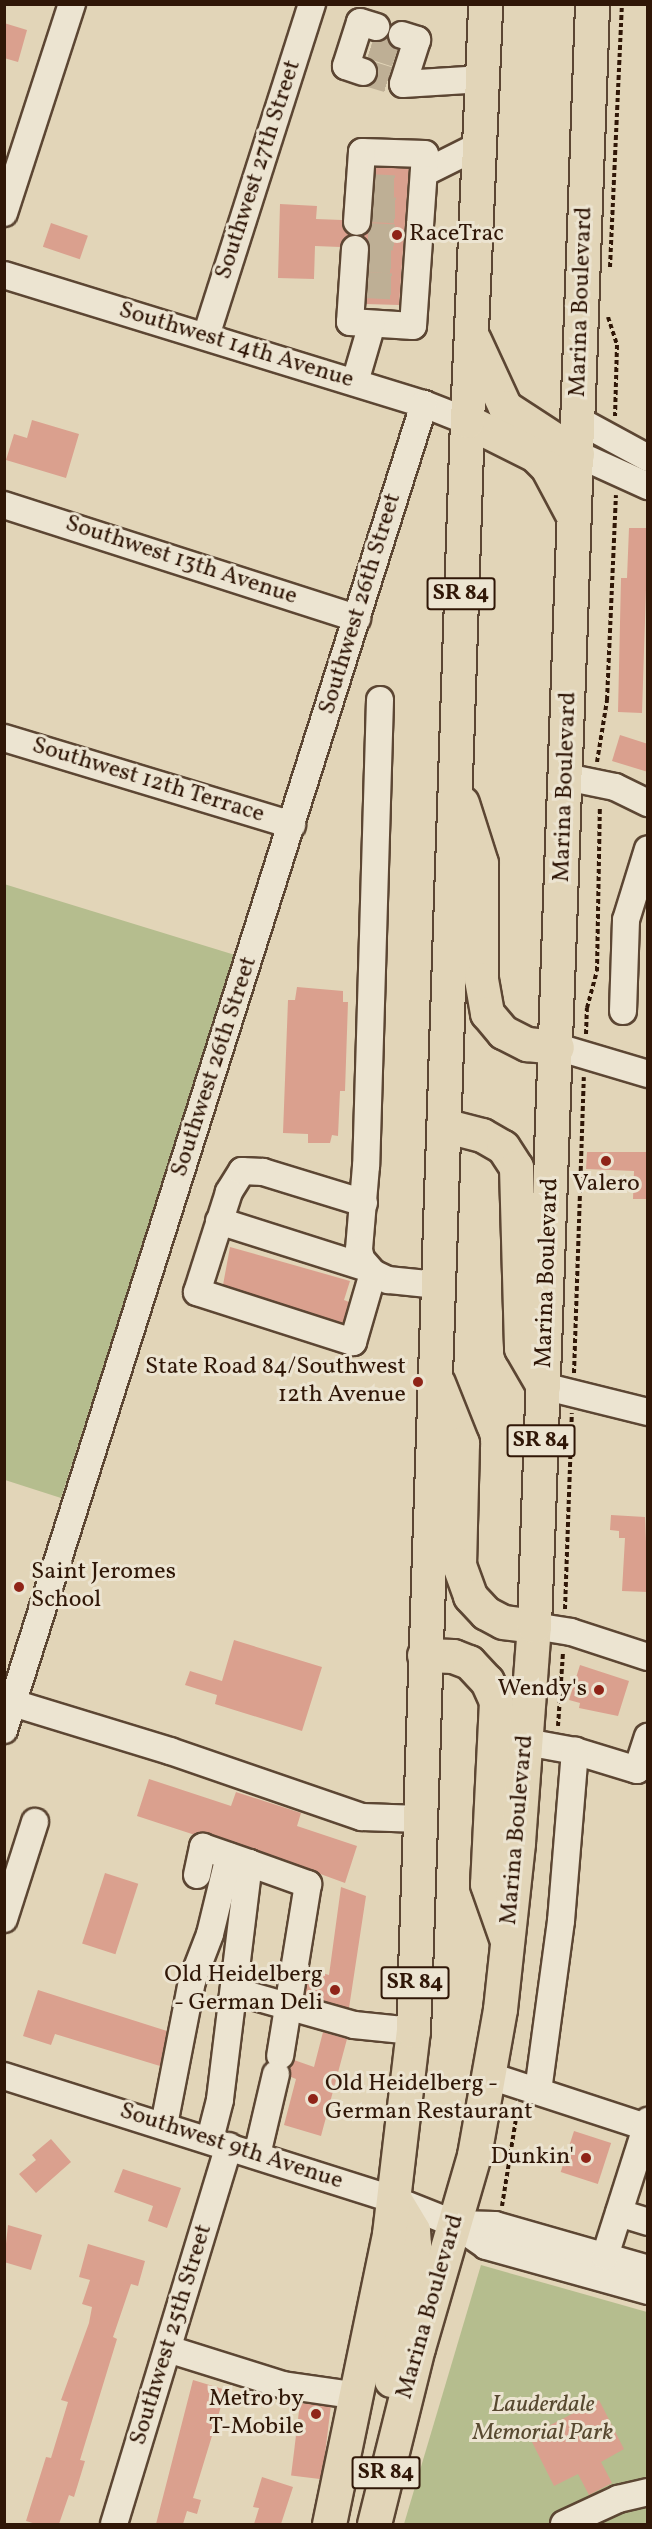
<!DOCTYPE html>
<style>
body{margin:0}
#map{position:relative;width:652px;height:2529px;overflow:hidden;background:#e2d5b8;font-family:Vollkorn,serif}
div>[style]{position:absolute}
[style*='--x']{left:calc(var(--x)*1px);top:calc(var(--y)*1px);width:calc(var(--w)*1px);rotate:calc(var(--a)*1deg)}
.green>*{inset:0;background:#b5bd8e}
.building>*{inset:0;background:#daa08e;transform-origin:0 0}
.minor-tunnel>*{height:26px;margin-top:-13px;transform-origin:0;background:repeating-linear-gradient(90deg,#beaf95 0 26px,transparent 0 39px)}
.path>*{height:4px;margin-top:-2px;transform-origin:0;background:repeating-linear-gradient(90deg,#301707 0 4.5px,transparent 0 7.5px)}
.roads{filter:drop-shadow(2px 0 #5c4633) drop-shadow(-2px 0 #5c4633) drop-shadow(0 2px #5c4633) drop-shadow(0 -2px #5c4633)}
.minor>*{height:26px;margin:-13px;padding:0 13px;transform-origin:13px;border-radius:13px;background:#ece4d1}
.major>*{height:33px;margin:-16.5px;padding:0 16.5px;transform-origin:16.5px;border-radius:16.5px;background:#e2d5b8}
.dots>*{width:16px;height:16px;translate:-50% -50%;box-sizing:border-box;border:3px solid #ece4d1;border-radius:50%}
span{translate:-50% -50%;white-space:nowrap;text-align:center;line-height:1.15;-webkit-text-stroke:6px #ece4d1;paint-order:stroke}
.shield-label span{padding:2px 4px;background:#ece4d1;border:2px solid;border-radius:4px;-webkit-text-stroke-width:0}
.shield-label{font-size:22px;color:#301707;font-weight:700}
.street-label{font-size:24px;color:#301707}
.poi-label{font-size:24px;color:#301707}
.left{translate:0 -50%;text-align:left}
.right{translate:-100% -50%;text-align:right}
.park-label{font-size:24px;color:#584930;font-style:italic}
.frame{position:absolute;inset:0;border:6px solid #301707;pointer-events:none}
</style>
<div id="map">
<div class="green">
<div style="clip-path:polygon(4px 884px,235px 955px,61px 1498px,5px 1480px)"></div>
<div style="clip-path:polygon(481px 2265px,647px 2312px,647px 2524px,404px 2524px)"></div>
</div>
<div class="building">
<div style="clip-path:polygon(4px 23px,27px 30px,18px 62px,4px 58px)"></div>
<div style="clip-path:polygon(376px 167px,409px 168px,399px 305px,366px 304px,370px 249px,362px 236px,372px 224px)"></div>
<div style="clip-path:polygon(280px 204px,317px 206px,316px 219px,342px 220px,350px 235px,340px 247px,315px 246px,314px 279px,278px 278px)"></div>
<div style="left:51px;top:223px;width:39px;height:25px;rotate:19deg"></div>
<div style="clip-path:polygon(32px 420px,79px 434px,66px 478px,6px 460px,14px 434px,27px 438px)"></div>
<div style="clip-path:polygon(629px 528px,648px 528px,642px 713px,618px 712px,621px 578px,627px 578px)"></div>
<div style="clip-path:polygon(620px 735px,648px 744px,648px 772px,612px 761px)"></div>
<div style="clip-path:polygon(297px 987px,343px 991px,343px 1002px,348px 1002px,345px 1091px,340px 1091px,338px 1136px,332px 1135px,330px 1143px,308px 1143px,308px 1134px,283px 1133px,288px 1000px,295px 1000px)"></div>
<div style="clip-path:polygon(587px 1152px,648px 1152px,648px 1199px,633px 1199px,634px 1171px,586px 1169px)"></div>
<div style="clip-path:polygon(230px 1247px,350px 1281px,344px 1300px,349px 1302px,343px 1323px,223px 1285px)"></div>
<div style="clip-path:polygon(611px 1515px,645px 1517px,648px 1592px,622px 1591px,625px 1538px,619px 1538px,619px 1531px,610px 1530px)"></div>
<div style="clip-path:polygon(234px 1640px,322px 1667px,302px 1731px,215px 1704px,217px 1695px,185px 1685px,190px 1671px,222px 1681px)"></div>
<div style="clip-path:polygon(580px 1665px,629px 1681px,618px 1716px,579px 1708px,580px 1703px,569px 1700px)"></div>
<div style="clip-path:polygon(149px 1779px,231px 1806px,236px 1792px,301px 1813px,297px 1826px,357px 1846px,345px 1883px,208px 1833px,195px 1835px,137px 1816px)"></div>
<div style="left:105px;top:1873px;width:35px;height:74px;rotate:18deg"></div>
<div style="clip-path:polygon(341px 1887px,366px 1896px,349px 2008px,305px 1996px,309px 1969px,329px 1975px)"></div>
<div style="clip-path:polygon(38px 1990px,167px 2031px,160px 2066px,55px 2034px,51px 2045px,23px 2036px)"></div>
<div style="clip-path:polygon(323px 2032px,347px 2039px,321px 2136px,284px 2125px,296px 2079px,291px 2077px,289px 2067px,294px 2060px,314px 2067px)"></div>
<div style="left:574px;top:2131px;width:39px;height:43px;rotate:18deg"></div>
<div style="clip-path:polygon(51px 2139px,71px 2162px,36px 2193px,19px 2174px,36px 2160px,32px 2155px)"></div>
<div style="clip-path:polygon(123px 2169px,181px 2188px,167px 2228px,148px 2221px,153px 2206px,114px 2192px)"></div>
<div style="clip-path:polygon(8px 2225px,42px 2235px,31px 2270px,4px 2262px)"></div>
<div style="clip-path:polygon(88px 2244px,145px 2261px,138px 2286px,131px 2284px,113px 2337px,117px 2339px,80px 2460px,85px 2461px,74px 2497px,69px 2495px,59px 2524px,36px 2524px,26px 2521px,46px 2457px,51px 2458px,68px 2402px,61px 2400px,89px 2323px,92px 2307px,82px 2304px,90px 2280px,79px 2277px)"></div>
<div style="clip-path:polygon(193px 2380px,226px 2390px,193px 2498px,201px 2500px,197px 2514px,187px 2511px,183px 2524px,156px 2524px)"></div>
<div style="clip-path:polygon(599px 2400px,624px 2449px,601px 2462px,612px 2483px,589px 2495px,578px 2474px,554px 2486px,529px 2436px)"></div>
<div style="left:300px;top:2403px;width:31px;height:73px;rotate:7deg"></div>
<div style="clip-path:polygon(262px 2477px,293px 2487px,281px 2524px,254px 2524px,259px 2508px,253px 2507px)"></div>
</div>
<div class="minor-tunnel">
<div style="--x:371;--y:46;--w:28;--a:18"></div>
<div style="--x:363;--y:72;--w:28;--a:17"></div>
<div style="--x:368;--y:187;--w:38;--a:3"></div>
<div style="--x:369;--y:209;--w:36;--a:3"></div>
<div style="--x:368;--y:236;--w:37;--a:3"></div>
<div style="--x:365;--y:259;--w:38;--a:3"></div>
<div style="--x:365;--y:285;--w:38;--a:3"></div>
</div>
<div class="path">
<div style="--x:610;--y:267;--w:263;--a:-87.4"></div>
<div style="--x:608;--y:317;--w:29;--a:72"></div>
<div style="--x:617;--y:345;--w:71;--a:91.6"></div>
<div style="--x:597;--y:762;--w:63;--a:-80.8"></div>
<div style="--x:607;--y:700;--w:205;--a:-87.5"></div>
<div style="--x:586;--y:1034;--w:26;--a:-88"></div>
<div style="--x:587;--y:1008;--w:38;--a:-75"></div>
<div style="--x:597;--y:971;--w:165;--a:-89"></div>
<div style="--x:574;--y:1373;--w:296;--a:-88.1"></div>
<div style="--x:565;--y:1609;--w:196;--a:-88"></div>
<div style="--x:558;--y:1726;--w:73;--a:-86.1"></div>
<div style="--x:502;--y:2206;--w:101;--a:-80.9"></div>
</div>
<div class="roads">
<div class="minor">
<div style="--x:402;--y:35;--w:16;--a:18"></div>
<div style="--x:417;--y:40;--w:46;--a:107.7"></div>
<div style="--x:403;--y:84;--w:80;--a:-3.6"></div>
<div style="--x:363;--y:72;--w:18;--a:-161"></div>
<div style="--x:346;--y:66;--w:46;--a:-72.3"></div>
<div style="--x:360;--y:22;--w:17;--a:17"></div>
<div style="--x:424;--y:173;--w:63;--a:-26.6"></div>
<div style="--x:4;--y:213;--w:220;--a:-72"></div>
<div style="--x:355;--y:249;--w:73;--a:93.9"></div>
<div style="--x:350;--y:322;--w:63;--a:3.6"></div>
<div style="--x:413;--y:326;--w:172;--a:-86"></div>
<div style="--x:425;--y:154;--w:63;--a:-178.2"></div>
<div style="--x:362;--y:152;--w:70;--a:94.1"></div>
<div style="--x:4;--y:275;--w:439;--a:17.1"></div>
<div style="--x:424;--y:404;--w:46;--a:21.6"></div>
<div style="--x:206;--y:336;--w:349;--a:-72.3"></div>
<div style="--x:355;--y:382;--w:60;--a:-73.7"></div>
<div style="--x:578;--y:420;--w:80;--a:28.5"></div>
<div style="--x:577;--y:454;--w:78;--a:24.3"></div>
<div style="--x:4;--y:505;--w:371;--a:17.8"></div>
<div style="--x:380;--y:700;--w:466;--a:91.7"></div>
<div style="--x:366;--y:1166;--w:84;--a:94.8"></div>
<div style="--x:359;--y:1250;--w:9;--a:77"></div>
<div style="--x:361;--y:1259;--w:18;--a:49"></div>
<div style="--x:373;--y:1273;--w:17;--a:25"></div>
<div style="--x:388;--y:1280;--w:49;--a:5.8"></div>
<div style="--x:4;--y:738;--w:301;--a:16.8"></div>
<div style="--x:566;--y:777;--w:50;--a:11.5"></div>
<div style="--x:615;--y:787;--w:37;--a:26"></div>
<div style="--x:623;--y:1011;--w:91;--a:-88.1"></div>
<div style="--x:626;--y:920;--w:74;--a:-72.8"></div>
<div style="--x:557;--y:1047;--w:95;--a:16.5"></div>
<div style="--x:364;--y:1203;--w:106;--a:-162.9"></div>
<div style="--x:263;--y:1172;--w:21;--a:-177"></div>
<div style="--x:242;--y:1171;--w:25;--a:122"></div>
<div style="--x:229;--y:1192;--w:105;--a:107.7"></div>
<div style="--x:197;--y:1292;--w:164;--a:17.8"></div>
<div style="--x:353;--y:1342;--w:72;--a:-73.8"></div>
<div style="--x:219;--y:1221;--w:155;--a:17.6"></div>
<div style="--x:543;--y:1386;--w:108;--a:13.9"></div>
<div style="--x:534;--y:1626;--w:37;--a:9"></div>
<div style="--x:571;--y:1632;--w:81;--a:18"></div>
<div style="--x:13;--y:1703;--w:164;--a:17"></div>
<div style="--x:170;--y:1751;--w:203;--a:19"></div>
<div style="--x:362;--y:1817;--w:59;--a:1.9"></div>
<div style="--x:4;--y:1730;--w:1391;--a:-72.42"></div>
<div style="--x:526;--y:1742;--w:50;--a:10.4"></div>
<div style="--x:575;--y:1751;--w:65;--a:17"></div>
<div style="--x:637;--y:1770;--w:35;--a:-72"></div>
<div style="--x:249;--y:1863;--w:63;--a:19.6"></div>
<div style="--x:308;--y:1884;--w:174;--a:99.2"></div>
<div style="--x:197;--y:1875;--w:29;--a:-78"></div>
<div style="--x:203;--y:1847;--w:49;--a:19.2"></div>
<div style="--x:249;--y:1863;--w:239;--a:97"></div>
<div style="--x:220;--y:2100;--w:40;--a:104.4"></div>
<div style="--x:4;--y:1919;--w:102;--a:-72.3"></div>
<div style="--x:234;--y:1991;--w:125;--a:15.8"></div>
<div style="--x:354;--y:2025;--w:59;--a:5.8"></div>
<div style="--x:4;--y:2076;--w:410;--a:17.6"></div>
<div style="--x:395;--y:2200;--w:65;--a:21.8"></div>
<div style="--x:455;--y:2224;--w:38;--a:35"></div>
<div style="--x:486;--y:2246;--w:168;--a:15.5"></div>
<div style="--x:490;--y:2076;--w:164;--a:18.1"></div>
<div style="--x:538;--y:2091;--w:172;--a:-82.3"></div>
<div style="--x:561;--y:1921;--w:171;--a:-85.3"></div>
<div style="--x:164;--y:2125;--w:147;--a:-79"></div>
<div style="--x:192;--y:1981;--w:50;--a:-69"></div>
<div style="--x:210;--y:1934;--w:80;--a:-76.3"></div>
<div style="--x:257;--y:2155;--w:83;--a:-76.8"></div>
<div style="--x:619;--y:2213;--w:30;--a:17"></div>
<div style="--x:455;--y:2224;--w:40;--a:1.4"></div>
<div style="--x:495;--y:2225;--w:159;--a:16"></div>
<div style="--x:605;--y:2256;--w:142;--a:-72.3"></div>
<div style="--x:168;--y:2349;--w:121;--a:17.4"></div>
<div style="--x:283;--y:2385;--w:76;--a:8.3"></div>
<div style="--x:114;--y:2524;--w:395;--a:-73.1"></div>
<div style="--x:564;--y:2524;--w:60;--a:-24.8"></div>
<div style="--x:618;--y:2499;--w:31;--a:-13"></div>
</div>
<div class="major">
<div style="--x:474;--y:340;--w:74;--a:65.2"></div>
<div style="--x:505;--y:407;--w:86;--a:33.1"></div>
<div style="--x:467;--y:421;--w:76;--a:26.6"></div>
<div style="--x:535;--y:455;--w:17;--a:45"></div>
<div style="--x:547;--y:467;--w:55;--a:62"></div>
<div style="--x:462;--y:803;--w:63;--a:72.4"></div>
<div style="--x:481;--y:863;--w:116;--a:90"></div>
<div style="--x:481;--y:979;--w:35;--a:80"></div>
<div style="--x:487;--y:1013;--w:25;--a:50"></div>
<div style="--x:503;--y:1032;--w:27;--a:27"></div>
<div style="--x:527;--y:1044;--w:30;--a:6"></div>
<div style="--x:443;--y:1125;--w:40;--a:14.4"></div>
<div style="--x:482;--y:1135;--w:24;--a:30"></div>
<div style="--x:503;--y:1147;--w:24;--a:57"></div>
<div style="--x:516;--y:1167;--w:181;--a:88.4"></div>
<div style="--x:521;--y:1348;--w:44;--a:59.9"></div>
<div style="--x:438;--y:1383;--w:65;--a:68.2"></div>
<div style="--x:462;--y:1443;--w:122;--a:91.4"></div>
<div style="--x:459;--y:1565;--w:33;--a:70"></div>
<div style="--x:470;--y:1596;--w:23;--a:47"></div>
<div style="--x:486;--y:1613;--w:19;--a:28"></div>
<div style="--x:503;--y:1622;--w:31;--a:7"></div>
<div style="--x:424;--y:1655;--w:29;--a:2"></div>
<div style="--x:453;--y:1656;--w:17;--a:21"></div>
<div style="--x:469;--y:1662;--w:26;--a:47"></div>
<div style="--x:487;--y:1681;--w:22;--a:66"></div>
<div style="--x:496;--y:1701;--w:183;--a:92.8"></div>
<div style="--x:487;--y:1884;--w:57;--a:70.6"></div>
<div style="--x:391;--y:2380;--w:137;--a:-80.3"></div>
<div style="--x:414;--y:2245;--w:15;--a:-94"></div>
<div style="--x:413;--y:2230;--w:35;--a:-121"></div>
<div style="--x:329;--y:2524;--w:296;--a:-78.3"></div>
<div style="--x:389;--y:2234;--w:204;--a:-83.3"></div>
<div style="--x:413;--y:2031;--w:1611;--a:-88.08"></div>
<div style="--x:467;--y:421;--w:417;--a:-87.5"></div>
<div style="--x:374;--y:2524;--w:181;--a:-76"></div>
<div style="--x:418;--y:2348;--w:201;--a:-73.8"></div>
<div style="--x:474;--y:2155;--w:148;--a:-79.9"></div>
<div style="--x:500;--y:2009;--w:168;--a:-83.8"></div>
<div style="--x:518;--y:1842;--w:217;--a:-85.8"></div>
<div style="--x:534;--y:1626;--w:1623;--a:-87.95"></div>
</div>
</div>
<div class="dots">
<div style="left:397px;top:235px;background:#8f2418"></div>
<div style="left:606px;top:1161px;background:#8f2418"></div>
<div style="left:418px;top:1382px;background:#8f2418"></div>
<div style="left:19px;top:1587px;background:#8f2418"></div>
<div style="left:599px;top:1690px;background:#8f2418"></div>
<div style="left:335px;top:1990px;background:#8f2418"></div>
<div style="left:313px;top:2099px;background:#8f2418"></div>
<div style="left:586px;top:2158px;background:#8f2418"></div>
<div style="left:316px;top:2414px;background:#8f2418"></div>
</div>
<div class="shield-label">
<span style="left:461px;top:594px">SR 84</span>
<span style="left:541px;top:1441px">SR 84</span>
<span style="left:415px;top:1983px">SR 84</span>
<span style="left:386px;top:2473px">SR 84</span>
</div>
<div class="street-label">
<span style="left:259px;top:170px;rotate:-72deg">Southwest 27th Street</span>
<span style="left:582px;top:302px;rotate:-88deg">Marina Boulevard</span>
<span style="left:236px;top:346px;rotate:17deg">Southwest 14th Avenue</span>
<span style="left:181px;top:561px;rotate:18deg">Southwest 13th Avenue</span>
<span style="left:361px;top:604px;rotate:-73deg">Southwest 26th Street</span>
<span style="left:148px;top:781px;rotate:17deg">Southwest 12th Terrace</span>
<span style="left:566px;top:787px;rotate:-88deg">Marina Boulevard</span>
<span style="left:215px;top:1067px;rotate:-72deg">Southwest 26th Street</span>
<span style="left:548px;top:1273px;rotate:-88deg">Marina Boulevard</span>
<span style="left:518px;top:1830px;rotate:-85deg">Marina Boulevard</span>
<span style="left:231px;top:2147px;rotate:18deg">Southwest 9th Avenue</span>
<span style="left:431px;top:2307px;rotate:-74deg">Marina Boulevard</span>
<span style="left:172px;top:2335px;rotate:-73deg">Southwest 25th Street</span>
</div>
<div class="poi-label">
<span class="left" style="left:409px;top:235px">RaceTrac</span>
<span style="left:606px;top:1185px">Valero</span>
<span class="right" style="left:406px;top:1382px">State Road 84/Southwest<br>12th Avenue</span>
<span class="left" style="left:31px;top:1587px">Saint Jeromes<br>School</span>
<span class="right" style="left:587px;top:1690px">Wendy's</span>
<span class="right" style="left:323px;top:1990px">Old Heidelberg<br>- German Deli</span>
<span class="left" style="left:325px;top:2099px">Old Heidelberg -<br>German Restaurant</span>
<span class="right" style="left:574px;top:2158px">Dunkin'</span>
<span class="right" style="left:304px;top:2414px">Metro by<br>T-Mobile</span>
</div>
<div class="park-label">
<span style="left:543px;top:2420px">Lauderdale<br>Memorial Park</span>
</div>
<div class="frame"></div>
</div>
